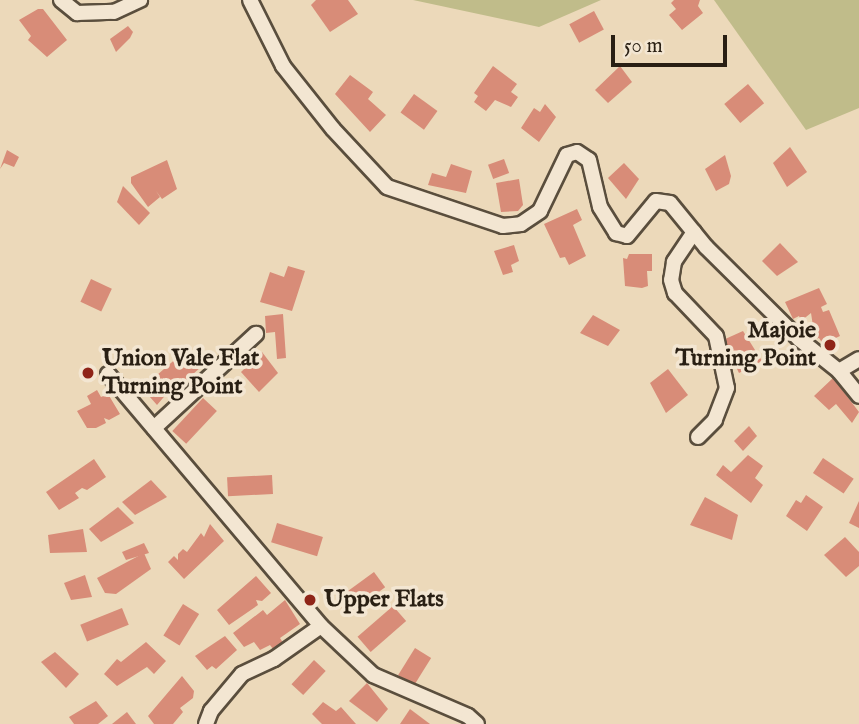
<!DOCTYPE html>
<style>
body{margin:0}
#map{position:relative;width:859px;height:724px;overflow:hidden;background:#ecd9ba;font-family:"IM FELL English",serif}
div>[style]{position:absolute}
[style*='--x']{left:calc(var(--x)*1px);top:calc(var(--y)*1px);width:calc(var(--w)*1px);rotate:calc(var(--a)*1deg)}
.green>*{inset:0;background:#c0bc8a}
.building>*{inset:0;background:#d88c78;transform-origin:0 0}
.roads{filter:drop-shadow(2px 0 #5a4e3d) drop-shadow(-2px 0 #5a4e3d) drop-shadow(0 2px #5a4e3d) drop-shadow(0 -2px #5a4e3d)}
.minor>*{height:14px;margin:-7px;padding:0 7px;transform-origin:7px;border-radius:7px;background:#f3e6d2}
.dots>*{width:19px;height:19px;translate:-50% -50%;box-sizing:border-box;border:4px solid #f3e6d2;border-radius:50%}
span{translate:-50% -50%;white-space:nowrap;text-align:center;line-height:1.15;-webkit-text-stroke:7px #f3e6d2;paint-order:stroke}
.poi-label{font-size:24px;color:#291f13;font-weight:700}
.right{translate:-100% -50%;text-align:right}
.left{translate:0 -50%;text-align:left}
.scale{position:absolute;left:611px;top:35px;width:116px;height:32px;box-sizing:border-box;border:4px solid #291f13;border-top:0;padding-left:9px;font-size:21px;line-height:24px;white-space:nowrap;color:#291f13;-webkit-text-stroke:5px #f3e6d2;paint-order:stroke}
</style>
<div id="map">
<div class="green">
<div style="clip-path:polygon(413px 0,601px 0,539px 27px)"></div>
<div style="clip-path:polygon(714px 0,859px 0,859px 108px,806px 130px)"></div>
</div>
<div class="building">
<div style="clip-path:polygon(316px 0,348px 0,358px 14px,330px 32px,311px 5px)"></div>
<div style="clip-path:polygon(674px 0,700px 0,698px 6px,703px 13px,682px 30px,669px 15px,676px 9px,671px 3px)"></div>
<div style="clip-path:polygon(38px 9px,43px 9px,67px 40px,47px 57px,28px 40px,31px 36px,19px 20px)"></div>
<div style="left:594px;top:11px;width:21px;height:28px;rotate:62deg"></div>
<div style="clip-path:polygon(128px 26px,133px 32px,130px 38px,116px 52px,110px 39px)"></div>
<div style="clip-path:polygon(493px 66px,517px 84px,511px 92px,518px 97px,511px 107px,495px 100px,486px 111px,474px 102px,478px 96px,474px 93px)"></div>
<div style="clip-path:polygon(620px 66px,632px 82px,608px 103px,595px 90px)"></div>
<div style="clip-path:polygon(350px 75px,373px 92px,368px 99px,386px 115px,370px 132px,335px 94px)"></div>
<div style="left:748px;top:84px;width:25px;height:31px;rotate:50deg"></div>
<div style="left:414px;top:94px;width:29px;height:23px;rotate:36deg"></div>
<div style="clip-path:polygon(545px 104px,556px 117px,539px 142px,521px 128px,534px 108px,540px 112px)"></div>
<div style="clip-path:polygon(790px 147px,807px 172px,787px 187px,773px 163px)"></div>
<div style="clip-path:polygon(7px 150px,19px 157px,14px 167px,4px 163px,0 169px)"></div>
<div style="clip-path:polygon(725px 155px,731px 176px,729px 184px,716px 191px,705px 169px)"></div>
<div style="left:504px;top:159px;width:15px;height:17px;rotate:70deg"></div>
<div style="clip-path:polygon(167px 160px,177px 189px,162px 199px,156px 191px,160px 197px,148px 207px,131px 183px,131px 177px)"></div>
<div style="clip-path:polygon(624px 163px,639px 179px,626px 199px,608px 178px)"></div>
<div style="clip-path:polygon(451px 164px,472px 171px,466px 193px,428px 185px,432px 173px,446px 177px)"></div>
<div style="clip-path:polygon(519px 179px,523px 205px,518px 211px,501px 212px,496px 183px)"></div>
<div style="clip-path:polygon(123px 186px,150px 213px,139px 225px,117px 202px)"></div>
<div style="clip-path:polygon(577px 209px,582px 220px,573px 225px,586px 256px,569px 265px,565px 257px,560px 258px,544px 224px)"></div>
<div style="clip-path:polygon(780px 243px,798px 262px,777px 276px,762px 261px)"></div>
<div style="clip-path:polygon(514px 245px,519px 261px,511px 265px,513px 272px,503px 275px,494px 251px)"></div>
<div style="clip-path:polygon(629px 254px,652px 254px,652px 271px,647px 271px,648px 286px,642px 288px,625px 286px,623px 258px,627px 259px)"></div>
<div style="clip-path:polygon(288px 266px,305px 271px,292px 311px,260px 302px,270px 272px,284px 277px)"></div>
<div style="left:91px;top:279px;width:23px;height:25px;rotate:25deg"></div>
<div style="clip-path:polygon(819px 288px,827px 304px,821px 307px,823px 312px,829px 310px,840px 336px,823px 344px,819px 338px,815px 339px,811px 313px,801px 321px,799px 316px,793px 319px,785px 302px)"></div>
<div style="clip-path:polygon(283px 314px,286px 358px,277px 359px,275px 332px,266px 333px,265px 316px)"></div>
<div style="clip-path:polygon(593px 315px,620px 330px,608px 346px,580px 333px)"></div>
<div style="clip-path:polygon(743px 331px,762px 361px,739px 373px,723px 340px)"></div>
<div style="clip-path:polygon(186px 350px,201px 367px,184px 382px,180px 378px,157px 405px,142px 388px)"></div>
<div style="clip-path:polygon(262px 352px,278px 373px,259px 392px,241px 372px)"></div>
<div style="clip-path:polygon(668px 369px,688px 395px,666px 413px,650px 383px)"></div>
<div style="clip-path:polygon(833px 378px,859px 412px,852px 423px,836px 404px,829px 410px,814px 396px)"></div>
<div style="clip-path:polygon(97px 390px,101px 397px,108px 394px,120px 414px,109px 420px,104px 418px,106px 423px,96px 428px,87px 428px,77px 411px,91px 404px,87px 396px)"></div>
<div style="left:203px;top:398px;width:19px;height:45px;rotate:43deg"></div>
<div style="clip-path:polygon(749px 426px,757px 436px,743px 451px,734px 441px)"></div>
<div style="clip-path:polygon(748px 455px,763px 466px,755px 478px,763px 485px,751px 503px,716px 475px,723px 465px,731px 472px)"></div>
<div style="left:823px;top:458px;width:37px;height:18px;rotate:34deg"></div>
<div style="clip-path:polygon(94px 459px,106px 477px,87px 490px,82px 488px,75px 493px,79px 498px,59px 510px,46px 492px)"></div>
<div style="left:272px;top:475px;width:19px;height:45px;rotate:87deg"></div>
<div style="clip-path:polygon(151px 480px,167px 497px,135px 515px,122px 502px)"></div>
<div style="clip-path:polygon(806px 495px,823px 507px,807px 531px,786px 516px,796px 500px,801px 503px)"></div>
<div style="clip-path:polygon(705px 497px,738px 515px,732px 540px,690px 525px)"></div>
<div style="clip-path:polygon(859px 501px,859px 528px,849px 523px)"></div>
<div style="clip-path:polygon(118px 507px,134px 523px,101px 542px,89px 529px)"></div>
<div style="left:277px;top:523px;width:48px;height:20px;rotate:17deg"></div>
<div style="clip-path:polygon(210px 524px,224px 541px,184px 579px,168px 562px,174px 556px,178px 560px,178px 554px,183px 549px,187px 552px,201px 533px,204px 537px)"></div>
<div style="clip-path:polygon(83px 529px,87px 552px,50px 553px,48px 535px)"></div>
<div style="clip-path:polygon(845px 537px,859px 552px,859px 566px,846px 577px,824px 555px)"></div>
<div style="clip-path:polygon(144px 543px,149px 553px,126px 560px,122px 552px)"></div>
<div style="clip-path:polygon(144px 553px,151px 569px,116px 594px,105px 593px,97px 578px)"></div>
<div style="left:374px;top:572px;width:19px;height:47px;rotate:54deg"></div>
<div style="clip-path:polygon(85px 575px,92px 597px,71px 600px,64px 583px)"></div>
<div style="clip-path:polygon(256px 576px,271px 593px,262px 601px,256px 600px,258px 605px,229px 625px,217px 610px)"></div>
<div style="clip-path:polygon(285px 600px,300px 624px,280px 638px,285px 646px,276px 653px,270px 645px,260px 650px,254px 642px,244px 647px,233px 633px,263px 610px,267px 615px)"></div>
<div style="left:183px;top:604px;width:19px;height:37px;rotate:32deg"></div>
<div style="left:393px;top:606px;width:20px;height:47px;rotate:49deg"></div>
<div style="left:122px;top:608px;width:18px;height:45px;rotate:68deg"></div>
<div style="clip-path:polygon(225px 636px,237px 650px,216px 669px,212px 666px,207px 670px,195px 656px)"></div>
<div style="clip-path:polygon(146px 642px,166px 661px,154px 674px,147px 667px,117px 686px,104px 674px,117px 659px,121px 662px)"></div>
<div style="left:415px;top:648px;width:19px;height:32px;rotate:32deg"></div>
<div style="clip-path:polygon(55px 652px,79px 674px,66px 688px,41px 662px)"></div>
<div style="left:314px;top:660px;width:16px;height:33px;rotate:43deg"></div>
<div style="clip-path:polygon(182px 676px,194px 691px,193px 698px,180px 708px,183px 712px,173px 724px,154px 724px,148px 716px)"></div>
<div style="clip-path:polygon(367px 683px,388px 709px,377px 722px,349px 701px)"></div>
<div style="clip-path:polygon(96px 701px,108px 716px,98px 724px,74px 724px,69px 717px)"></div>
<div style="clip-path:polygon(323px 702px,336px 711px,341px 707px,356px 724px,322px 724px,312px 714px)"></div>
<div style="clip-path:polygon(410px 709px,430px 724px,400px 724px)"></div>
<div style="clip-path:polygon(127px 712px,136px 724px,112px 724px)"></div>
</div>
<div class="roads">
<div class="minor">
<div style="--x:61;--y:0;--w:21;--a:39"></div>
<div style="--x:77;--y:13;--w:37;--a:-2"></div>
<div style="--x:114;--y:12;--w:29;--a:-25"></div>
<div style="--x:250;--y:0;--w:74;--a:63.4"></div>
<div style="--x:283;--y:66;--w:80;--a:51.6"></div>
<div style="--x:333;--y:129;--w:79;--a:47"></div>
<div style="--x:387;--y:187;--w:122;--a:18.6"></div>
<div style="--x:503;--y:226;--w:18;--a:-6"></div>
<div style="--x:521;--y:224;--w:23;--a:-34"></div>
<div style="--x:540;--y:211;--w:62;--a:-64.3"></div>
<div style="--x:567;--y:155;--w:10;--a:-17"></div>
<div style="--x:577;--y:152;--w:14;--a:34"></div>
<div style="--x:589;--y:160;--w:48;--a:76.8"></div>
<div style="--x:600;--y:207;--w:31;--a:58"></div>
<div style="--x:616;--y:233;--w:11;--a:15"></div>
<div style="--x:627;--y:236;--w:45;--a:-50.4"></div>
<div style="--x:656;--y:201;--w:14;--a:8"></div>
<div style="--x:670;--y:203;--w:57;--a:50.7"></div>
<div style="--x:706;--y:247;--w:131;--a:44.7"></div>
<div style="--x:799;--y:339;--w:51;--a:38.7"></div>
<div style="--x:839;--y:371;--w:32;--a:51"></div>
<div style="--x:694;--y:232;--w:36;--a:124"></div>
<div style="--x:674;--y:262;--w:18;--a:99"></div>
<div style="--x:671;--y:280;--w:14;--a:73"></div>
<div style="--x:675;--y:293;--w:59;--a:46.4"></div>
<div style="--x:716;--y:336;--w:53;--a:78.1"></div>
<div style="--x:727;--y:388;--w:34;--a:111"></div>
<div style="--x:715;--y:420;--w:24;--a:135"></div>
<div style="--x:839;--y:371;--w:23;--a:-31"></div>
<div style="--x:108;--y:374;--w:330;--a:49.8"></div>
<div style="--x:321;--y:626;--w:71;--a:43.3"></div>
<div style="--x:373;--y:675;--w:103;--a:23.3"></div>
<div style="--x:468;--y:716;--w:12;--a:42"></div>
<div style="--x:154;--y:428;--w:139;--a:-42.7"></div>
<div style="--x:206;--y:724;--w:14;--a:-69"></div>
<div style="--x:211;--y:711;--w:48;--a:-50"></div>
<div style="--x:242;--y:674;--w:35;--a:-25"></div>
<div style="--x:274;--y:659;--w:57;--a:-35.1"></div>
</div>
</div>
<div class="dots">
<div style="left:830px;top:345px;background:#8f2418"></div>
<div style="left:88px;top:373px;background:#8f2418"></div>
<div style="left:310px;top:600px;background:#8f2418"></div>
</div>
<div class="poi-label">
<span class="right" style="left:816px;top:345px">Majoie<br>Turning Point</span>
<span class="left" style="left:102px;top:373px">Union Vale Flat<br>Turning Point</span>
<span class="left" style="left:324px;top:600px">Upper Flats</span>
</div>
<div class="scale">50 m</div>
</div>
